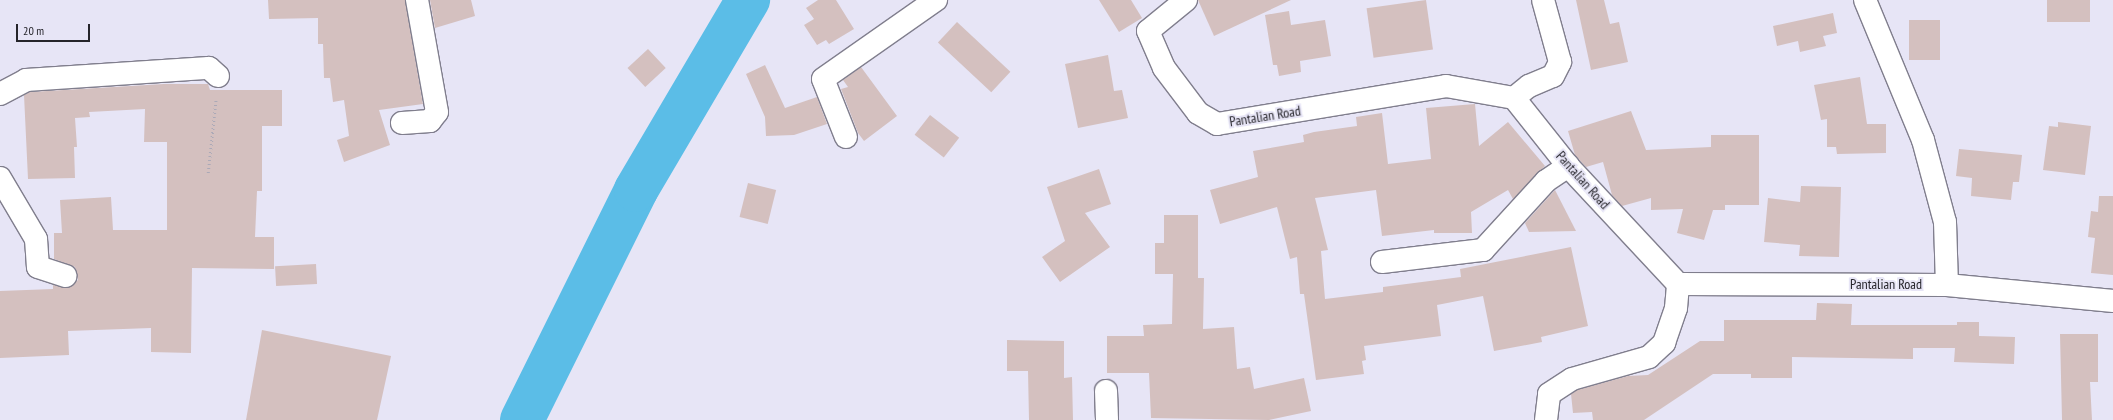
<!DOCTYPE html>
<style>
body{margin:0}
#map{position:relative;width:2113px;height:420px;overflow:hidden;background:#e7e5f6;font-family:"PT Sans Narrow",sans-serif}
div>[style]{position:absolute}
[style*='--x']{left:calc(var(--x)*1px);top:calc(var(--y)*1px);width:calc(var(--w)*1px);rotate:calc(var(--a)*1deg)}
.river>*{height:44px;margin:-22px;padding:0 22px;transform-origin:22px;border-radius:22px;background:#5bbde7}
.building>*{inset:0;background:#d4c0bf;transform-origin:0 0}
.path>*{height:2.5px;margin-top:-1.25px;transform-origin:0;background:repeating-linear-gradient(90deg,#aba9b7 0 1px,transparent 0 4px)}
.roads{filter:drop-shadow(1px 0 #807e8d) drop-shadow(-1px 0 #807e8d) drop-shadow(0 1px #807e8d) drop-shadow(0 -1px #807e8d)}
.minor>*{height:22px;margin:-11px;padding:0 11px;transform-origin:11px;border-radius:11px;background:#fff}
span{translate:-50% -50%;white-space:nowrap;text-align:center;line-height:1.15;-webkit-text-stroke:4px #e7e5f6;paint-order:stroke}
.street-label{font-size:14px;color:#25242a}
.scale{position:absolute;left:16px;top:24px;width:74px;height:18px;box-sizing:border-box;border:2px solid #25242a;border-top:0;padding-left:5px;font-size:12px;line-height:14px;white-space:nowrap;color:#25242a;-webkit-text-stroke:3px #e7e5f6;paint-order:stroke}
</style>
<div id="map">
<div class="river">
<div style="--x:522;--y:420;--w:257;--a:-63.6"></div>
<div style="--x:636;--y:190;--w:221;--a:-59.5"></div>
</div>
<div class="building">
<div style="clip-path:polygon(268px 0,405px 0,423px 104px,379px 110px,390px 145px,344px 162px,337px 140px,349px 136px,344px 100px,333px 102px,330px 78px,324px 78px,323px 44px,318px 44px,318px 18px,269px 19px)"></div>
<div style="clip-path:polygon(430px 0,471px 0,475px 16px,435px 28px)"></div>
<div style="clip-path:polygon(818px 0,836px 0,854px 29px,829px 44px,826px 40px,817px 45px,804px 25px,814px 19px,806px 8px)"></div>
<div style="clip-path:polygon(1099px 0,1131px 0,1142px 18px,1119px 32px)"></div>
<div style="clip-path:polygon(1198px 0,1291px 0,1214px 36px)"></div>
<div style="left:1426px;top:0;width:50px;height:60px;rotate:82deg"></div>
<div style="clip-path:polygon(1576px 0,1604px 0,1610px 24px,1619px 22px,1628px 62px,1591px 70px)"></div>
<div style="left:2047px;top:0;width:43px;height:22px"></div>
<div style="clip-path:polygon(1289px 11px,1291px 25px,1325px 20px,1331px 56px,1300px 61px,1301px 72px,1279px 76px,1277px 65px,1273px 65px,1265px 15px)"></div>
<div style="clip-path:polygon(1833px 13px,1837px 33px,1823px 36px,1826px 46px,1800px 52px,1798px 41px,1777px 46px,1773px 26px)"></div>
<div style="left:1909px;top:20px;width:31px;height:40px"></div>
<div style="left:957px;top:22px;width:73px;height:28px;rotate:43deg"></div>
<div style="left:648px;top:49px;width:26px;height:28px;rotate:47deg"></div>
<div style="clip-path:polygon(1108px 55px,1114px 91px,1122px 90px,1128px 118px,1078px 128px,1065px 64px)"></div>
<div style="clip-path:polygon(765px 65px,785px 108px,817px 97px,827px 124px,794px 135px,766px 136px,765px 117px,746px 74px)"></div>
<div style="clip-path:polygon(861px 67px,897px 116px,864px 141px,858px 133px,841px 89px,848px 87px,843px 80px)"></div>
<div style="clip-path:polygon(1860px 77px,1867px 124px,1886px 124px,1886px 153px,1837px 154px,1836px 147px,1827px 147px,1827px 119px,1821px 120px,1814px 85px)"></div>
<div style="clip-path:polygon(164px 84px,208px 84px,210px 90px,282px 90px,282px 126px,262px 126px,262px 191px,257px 191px,255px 237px,274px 237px,274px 269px,192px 268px,191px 353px,151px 352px,151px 328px,68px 331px,69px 355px,0 358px,0 291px,53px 289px,53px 285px,68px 288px,78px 280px,75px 267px,54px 259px,54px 233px,62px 233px,60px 200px,111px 197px,113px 230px,167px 230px,167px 142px,144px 142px,145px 109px,89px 112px,90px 117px,75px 118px,77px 147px,74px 147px,75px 178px,28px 179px,24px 95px,30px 92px)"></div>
<div style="clip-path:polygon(1475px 104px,1479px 146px,1508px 122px,1545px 166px,1513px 199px,1508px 190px,1471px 212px,1472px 233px,1434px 233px,1434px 230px,1382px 236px,1376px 190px,1315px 198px,1328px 250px,1321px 251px,1325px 299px,1383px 292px,1383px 287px,1461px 277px,1460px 269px,1571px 247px,1588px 326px,1541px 337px,1542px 342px,1494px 351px,1483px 296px,1437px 305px,1441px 336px,1364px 346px,1366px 360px,1362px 361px,1364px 374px,1316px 380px,1304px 294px,1300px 294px,1297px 257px,1290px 259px,1277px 207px,1220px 224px,1210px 190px,1258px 177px,1253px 151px,1304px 142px,1303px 135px,1314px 132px,1357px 126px,1356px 117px,1382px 113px,1388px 164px,1431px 159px,1426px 108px)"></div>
<div style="clip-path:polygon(1631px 111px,1646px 150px,1711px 147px,1711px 135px,1759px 135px,1759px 205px,1725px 205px,1725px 210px,1713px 210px,1704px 240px,1677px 233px,1683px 209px,1651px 210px,1651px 198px,1622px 206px,1612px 195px,1603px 162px,1586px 167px,1575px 155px,1568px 131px)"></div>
<div style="left:930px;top:115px;width:37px;height:25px;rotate:38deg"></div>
<div style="clip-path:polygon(2058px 122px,2091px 126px,2085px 175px,2043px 170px,2049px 126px,2058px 127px)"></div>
<div style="clip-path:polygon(1959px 149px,2022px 155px,2019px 182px,2013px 182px,2011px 200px,1971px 196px,1972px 178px,1956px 176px)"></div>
<div style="clip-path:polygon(1099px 169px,1111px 204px,1085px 213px,1110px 247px,1060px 282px,1042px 257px,1065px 241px,1047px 187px)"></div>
<div style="left:748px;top:183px;width:29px;height:35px;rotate:14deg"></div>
<div style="clip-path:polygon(1801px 186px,1841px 187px,1839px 257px,1799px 256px,1800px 245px,1764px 242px,1768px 198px,1800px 202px)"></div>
<div style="clip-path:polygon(1555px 190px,1576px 231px,1529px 232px,1525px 223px)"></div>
<div style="clip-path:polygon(2099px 196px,2113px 196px,2113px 275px,2091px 273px,2095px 238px,2088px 237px,2091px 211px,2098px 212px)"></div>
<div style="clip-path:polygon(1164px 215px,1198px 215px,1198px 278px,1204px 278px,1203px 329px,1234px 327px,1237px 369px,1250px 367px,1254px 389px,1304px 378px,1311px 411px,1269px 420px,1151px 418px,1149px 373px,1107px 373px,1107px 336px,1144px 336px,1143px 325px,1172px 324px,1173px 274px,1155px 274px,1155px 243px,1164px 243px)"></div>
<div style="left:316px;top:264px;width:20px;height:41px;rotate:87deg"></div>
<div style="clip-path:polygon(1817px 303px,1852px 304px,1851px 325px,1957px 325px,1957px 322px,1979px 322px,1979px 336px,2015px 337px,2014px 364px,1954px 362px,1955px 348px,1913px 348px,1913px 359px,1792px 357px,1792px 378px,1751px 378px,1751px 374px,1713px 374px,1644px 420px,1593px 420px,1592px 412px,1573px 413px,1571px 394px,1577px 390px,1628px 376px,1648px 375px,1700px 341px,1724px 341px,1724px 320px,1816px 320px)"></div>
<div style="clip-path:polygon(262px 330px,391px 356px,377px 420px,246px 420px)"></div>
<div style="clip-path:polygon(2060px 334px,2098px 334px,2098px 382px,2090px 382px,2092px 420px,2062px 420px)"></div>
<div style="clip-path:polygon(1007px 340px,1064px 341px,1064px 378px,1072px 377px,1073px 420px,1029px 420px,1028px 371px,1007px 371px)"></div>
</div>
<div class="path">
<div style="--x:208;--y:173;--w:75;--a:-83.9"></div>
</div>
<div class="roads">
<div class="minor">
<div style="--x:1186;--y:0;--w:49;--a:140.8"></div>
<div style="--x:1148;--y:31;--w:40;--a:66.6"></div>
<div style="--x:1164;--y:68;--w:56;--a:52.9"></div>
<div style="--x:1198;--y:113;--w:22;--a:30"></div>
<div style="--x:1217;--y:124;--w:232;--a:-9.4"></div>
<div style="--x:1446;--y:86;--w:69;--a:10"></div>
<div style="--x:1514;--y:98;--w:87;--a:51.5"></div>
<div style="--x:1568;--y:166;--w:161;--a:47"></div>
<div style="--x:1678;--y:284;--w:269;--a:0.2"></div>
<div style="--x:1947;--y:285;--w:167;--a:5.5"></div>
<div style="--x:1865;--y:0;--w:152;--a:67.5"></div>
<div style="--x:1923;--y:140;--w:85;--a:75"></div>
<div style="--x:1945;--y:222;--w:63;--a:88.2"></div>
<div style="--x:0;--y:94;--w:30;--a:-28"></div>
<div style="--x:26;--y:80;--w:183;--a:-3.8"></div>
<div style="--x:209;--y:68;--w:12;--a:42"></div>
<div style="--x:1514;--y:98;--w:19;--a:-39"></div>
<div style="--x:1529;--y:86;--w:26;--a:-23"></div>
<div style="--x:1553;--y:76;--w:16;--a:-63"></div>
<div style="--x:1560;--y:62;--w:64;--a:-105.3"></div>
<div style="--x:402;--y:123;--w:28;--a:-4"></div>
<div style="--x:430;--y:121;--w:11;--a:-52"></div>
<div style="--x:437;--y:112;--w:114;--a:-100.1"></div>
<div style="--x:846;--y:137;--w:62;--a:-111.6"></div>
<div style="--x:823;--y:79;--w:138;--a:-35"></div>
<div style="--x:0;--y:178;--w:71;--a:59.5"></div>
<div style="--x:36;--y:239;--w:28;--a:86"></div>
<div style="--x:38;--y:267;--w:29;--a:18"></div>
<div style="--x:1382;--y:262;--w:102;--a:-6.8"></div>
<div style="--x:1483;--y:250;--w:93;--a:-47.6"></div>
<div style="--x:1546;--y:181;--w:27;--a:-34"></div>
<div style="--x:1106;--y:391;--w:29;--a:88"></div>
<div style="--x:1546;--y:420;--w:26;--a:-83"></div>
<div style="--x:1549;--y:394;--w:27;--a:-33"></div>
<div style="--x:1572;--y:379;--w:80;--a:-15.9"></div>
<div style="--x:1649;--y:357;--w:21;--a:-43"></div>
<div style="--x:1664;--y:343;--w:37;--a:-71"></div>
<div style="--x:1676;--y:308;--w:24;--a:-85"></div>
</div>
</div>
<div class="street-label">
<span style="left:1265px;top:116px;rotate:-9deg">Pantalian Road</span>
<span style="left:1583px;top:180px;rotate:48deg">Pantalian Road</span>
<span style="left:1886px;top:284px">Pantalian Road</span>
</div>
<div class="scale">20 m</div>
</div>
